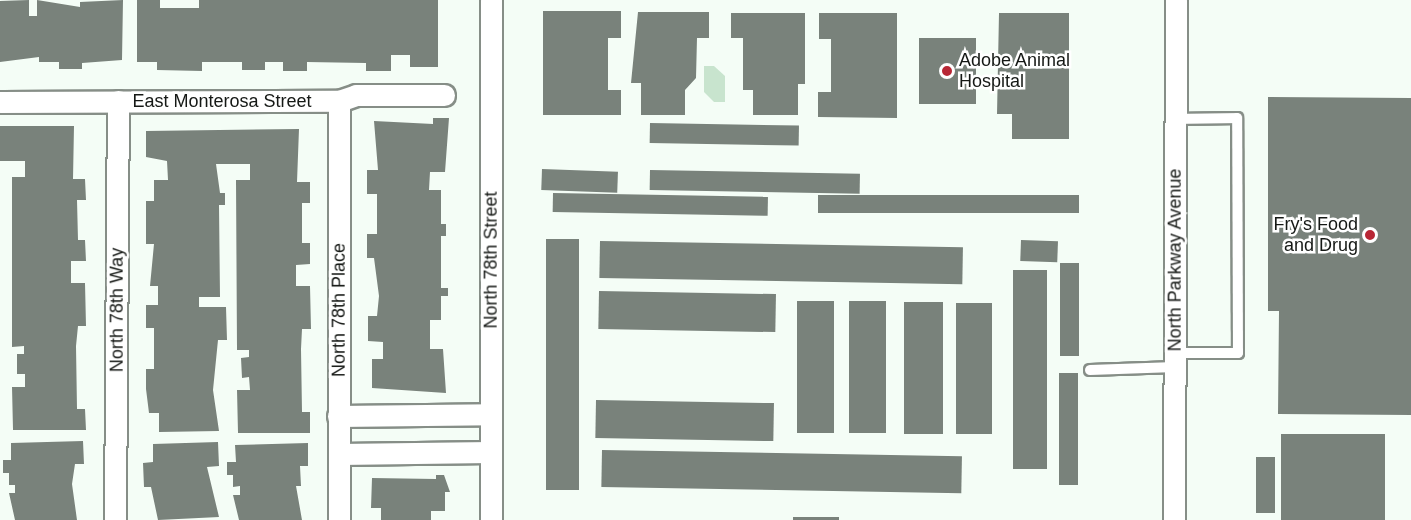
<!DOCTYPE html>
<style>
body{margin:0}
#map{position:relative;width:1411px;height:520px;overflow:hidden;background:#f4fdf6;font-family:Arial,sans-serif}
div>[style]{position:absolute}
[style*='--x']{left:calc(var(--x)*1px);top:calc(var(--y)*1px);width:calc(var(--w)*1px);rotate:calc(var(--a)*1deg)}
.water>*{inset:0;background:#c8e4ce}
.building>*{inset:0;background:#79827b;transform-origin:0 0}
.roads{filter:drop-shadow(2px 0 #868e87) drop-shadow(-2px 0 #868e87) drop-shadow(0 2px #868e87) drop-shadow(0 -2px #868e87)}
.lane>*{height:10px;margin:-5px;padding:0 5px;transform-origin:5px;border-radius:5px;background:#fff}
.street>*{height:21px;margin:-10.5px;padding:0 10.5px;transform-origin:10.5px;border-radius:10.5px;background:#fff}
.dots>*{width:16px;height:16px;translate:-50% -50%;box-sizing:border-box;border:3px solid #fff;border-radius:50%}
span{translate:-50% -50%;white-space:nowrap;text-align:center;line-height:1.15;-webkit-text-stroke:5px #fff;paint-order:stroke}
.poi-label{font-size:18px;color:#151815}
.left{translate:0 -50%;text-align:left}
.right{translate:-100% -50%;text-align:right}
.street-label{font-size:18px;color:#151815}
</style>
<div id="map">
<div class="water">
<div style="clip-path:polygon(704px 66px,714px 66px,725px 76px,725px 102px,714px 102px,704px 92px)"></div>
</div>
<div class="building">
<div style="clip-path:polygon(29px 0,29px 16px,37px 16px,37px 0,80px 7px,80px 2px,123px 0,122px 60px,82px 63px,82px 69px,59px 69px,59px 62px,39px 62px,39px 57px,0 62px,0 1px)"></div>
<div style="clip-path:polygon(137px 0,160px 0,160px 8px,199px 8px,199px 0,438px 0,438px 67px,410px 67px,410px 55px,391px 55px,391px 71px,366px 71px,366px 63px,307px 62px,307px 71px,283px 71px,283px 62px,265px 62px,265px 70px,242px 70px,242px 62px,202px 62px,202px 71px,157px 70px,157px 62px,137px 62px)"></div>
<div style="clip-path:polygon(543px 11px,621px 11px,621px 38px,608px 38px,608px 90px,621px 90px,621px 115px,543px 115px)"></div>
<div style="clip-path:polygon(638px 12px,709px 12px,709px 38px,697px 38px,696px 78px,685px 90px,685px 115px,641px 115px,641px 83px,631px 83px)"></div>
<div style="clip-path:polygon(731px 13px,805px 13px,805px 84px,798px 84px,798px 115px,753px 115px,753px 90px,743px 90px,743px 38px,731px 38px)"></div>
<div style="clip-path:polygon(819px 13px,897px 13px,897px 118px,818px 117px,818px 92px,831px 92px,831px 39px,819px 39px)"></div>
<div style="clip-path:polygon(999px 13px,1069px 13px,1069px 139px,1012px 139px,1012px 114px,997px 114px)"></div>
<div style="left:919px;top:38px;width:57px;height:66px"></div>
<div style="clip-path:polygon(1268px 97px,1411px 98px,1411px 415px,1278px 414px,1279px 311px,1268px 311px)"></div>
<div style="clip-path:polygon(433px 118px,449px 118px,445px 172px,430px 172px,429px 190px,441px 190px,441px 224px,446px 224px,446px 236px,441px 236px,441px 288px,448px 288px,448px 296px,441px 296px,441px 320px,430px 320px,430px 349px,443px 349px,446px 393px,372px 388px,372px 359px,383px 359px,383px 342px,368px 341px,368px 316px,377px 316px,379px 296px,374px 258px,367px 258px,367px 234px,377px 234px,377px 194px,367px 194px,367px 170px,378px 170px,374px 121px,433px 124px)"></div>
<div style="left:650px;top:123px;width:149px;height:20px;rotate:1deg"></div>
<div style="clip-path:polygon(0 126px,74px 126px,73px 179px,85px 179px,86px 200px,77px 200px,78px 240px,85px 240px,86px 261px,71px 261px,71px 283px,85px 283px,86px 326px,78px 326px,76px 346px,77px 409px,85px 409px,86px 430px,13px 430px,12px 387px,25px 387px,25px 374px,17px 374px,17px 354px,24px 354px,24px 346px,12px 347px,12px 177px,25px 177px,25px 161px,0 161px)"></div>
<div style="clip-path:polygon(299px 129px,297px 182px,310px 182px,310px 203px,302px 203px,302px 243px,310px 243px,310px 264px,296px 265px,296px 286px,310px 286px,311px 329px,302px 329px,301px 349px,302px 412px,310px 412px,310px 433px,238px 433px,237px 390px,250px 390px,249px 377px,242px 378px,241px 358px,249px 357px,249px 350px,237px 350px,236px 180px,250px 180px,250px 164px,216px 164px,220px 193px,225px 193px,225px 205px,219px 205px,220px 297px,199px 297px,199px 307px,226px 307px,227px 340px,218px 340px,213px 390px,219px 431px,159px 432px,159px 413px,149px 413px,146px 389px,146px 369px,154px 369px,154px 328px,146px 328px,146px 305px,158px 305px,158px 286px,150px 286px,154px 244px,146px 244px,146px 201px,154px 201px,154px 180px,168px 180px,167px 161px,146px 157px,146px 131px)"></div>
<div style="left:542px;top:169px;width:76px;height:21px;rotate:2deg"></div>
<div style="left:650px;top:170px;width:210px;height:20px;rotate:1deg"></div>
<div style="left:553px;top:193px;width:215px;height:19px;rotate:1deg"></div>
<div style="left:818px;top:195px;width:261px;height:18px"></div>
<div style="left:546px;top:239px;width:33px;height:251px"></div>
<div style="left:1021px;top:240px;width:37px;height:21px;rotate:2deg"></div>
<div style="left:600px;top:241px;width:363px;height:37px;rotate:1deg"></div>
<div style="left:1060px;top:263px;width:19px;height:93px"></div>
<div style="left:1013px;top:270px;width:34px;height:199px"></div>
<div style="left:599px;top:291px;width:177px;height:38px;rotate:1deg"></div>
<div style="left:797px;top:301px;width:37px;height:132px"></div>
<div style="left:849px;top:301px;width:37px;height:132px"></div>
<div style="left:904px;top:302px;width:39px;height:132px"></div>
<div style="left:956px;top:303px;width:36px;height:131px"></div>
<div style="left:1059px;top:373px;width:19px;height:112px"></div>
<div style="left:596px;top:400px;width:178px;height:38px;rotate:1deg"></div>
<div style="left:1281px;top:434px;width:104px;height:86px"></div>
<div style="clip-path:polygon(83px 441px,84px 464px,75px 464px,72px 484px,77px 520px,15px 520px,9px 493px,15px 493px,15px 485px,9px 485px,9px 473px,3px 473px,3px 460px,11px 460px,11px 443px)"></div>
<div style="clip-path:polygon(218px 442px,219px 466px,207px 467px,219px 517px,158px 520px,151px 487px,144px 487px,143px 463px,153px 462px,153px 444px)"></div>
<div style="clip-path:polygon(308px 443px,308px 466px,300px 466px,301px 486px,296px 486px,302px 520px,239px 520px,233px 495px,240px 495px,240px 486px,233px 487px,233px 475px,227px 475px,227px 462px,236px 462px,235px 445px)"></div>
<div style="left:602px;top:450px;width:360px;height:37px;rotate:1deg"></div>
<div style="left:1256px;top:457px;width:19px;height:56px"></div>
<div style="clip-path:polygon(436px 475px,444px 475px,450px 492px,445px 492px,445px 511px,431px 511px,431px 520px,381px 520px,381px 508px,371px 508px,372px 478px,436px 479px)"></div>
<div style="left:793px;top:517px;width:46px;height:3px"></div>
</div>
<div class="roads">
<div class="lane">
<div style="--x:1175;--y:353;--w:63;--a:0"></div>
<div style="--x:1238;--y:353;--w:235;--a:-90.2"></div>
<div style="--x:1237;--y:118;--w:61;--a:179.1"></div>
<div style="--x:1090;--y:370;--w:85;--a:-2"></div>
</div>
<div class="street">
<div style="--x:491;--y:0;--w:520;--a:90"></div>
<div style="--x:0;--y:102;--w:339;--a:-0.2"></div>
<div style="--x:339;--y:101;--w:18;--a:-19"></div>
<div style="--x:356;--y:95;--w:88;--a:0"></div>
<div style="--x:338;--y:416;--w:153;--a:-0.7"></div>
<div style="--x:339;--y:454;--w:152;--a:-0.8"></div>
<div style="--x:115;--y:520;--w:419;--a:-89.6"></div>
<div style="--x:339;--y:520;--w:419;--a:-90"></div>
<div style="--x:1174;--y:520;--w:520;--a:-89.78"></div>
</div>
</div>
<div class="dots">
<div style="left:947px;top:71px;background:#b82735"></div>
<div style="left:1370px;top:235px;background:#b82735"></div>
</div>
<div class="poi-label">
<span class="left" style="left:959px;top:71px">Adobe Animal<br>Hospital</span>
<span class="right" style="left:1358px;top:235px">Fry's Food<br>and Drug</span>
</div>
<div class="street-label">
<span style="left:222px;top:101px">East Monterosa Street</span>
<span style="left:491px;top:260px;rotate:-90deg">North 78th Street</span>
<span style="left:1175px;top:260px;rotate:-90deg">North Parkway Avenue</span>
<span style="left:117px;top:310px;rotate:-90deg">North 78th Way</span>
<span style="left:339px;top:310px;rotate:-90deg">North 78th Place</span>
</div>
</div>
